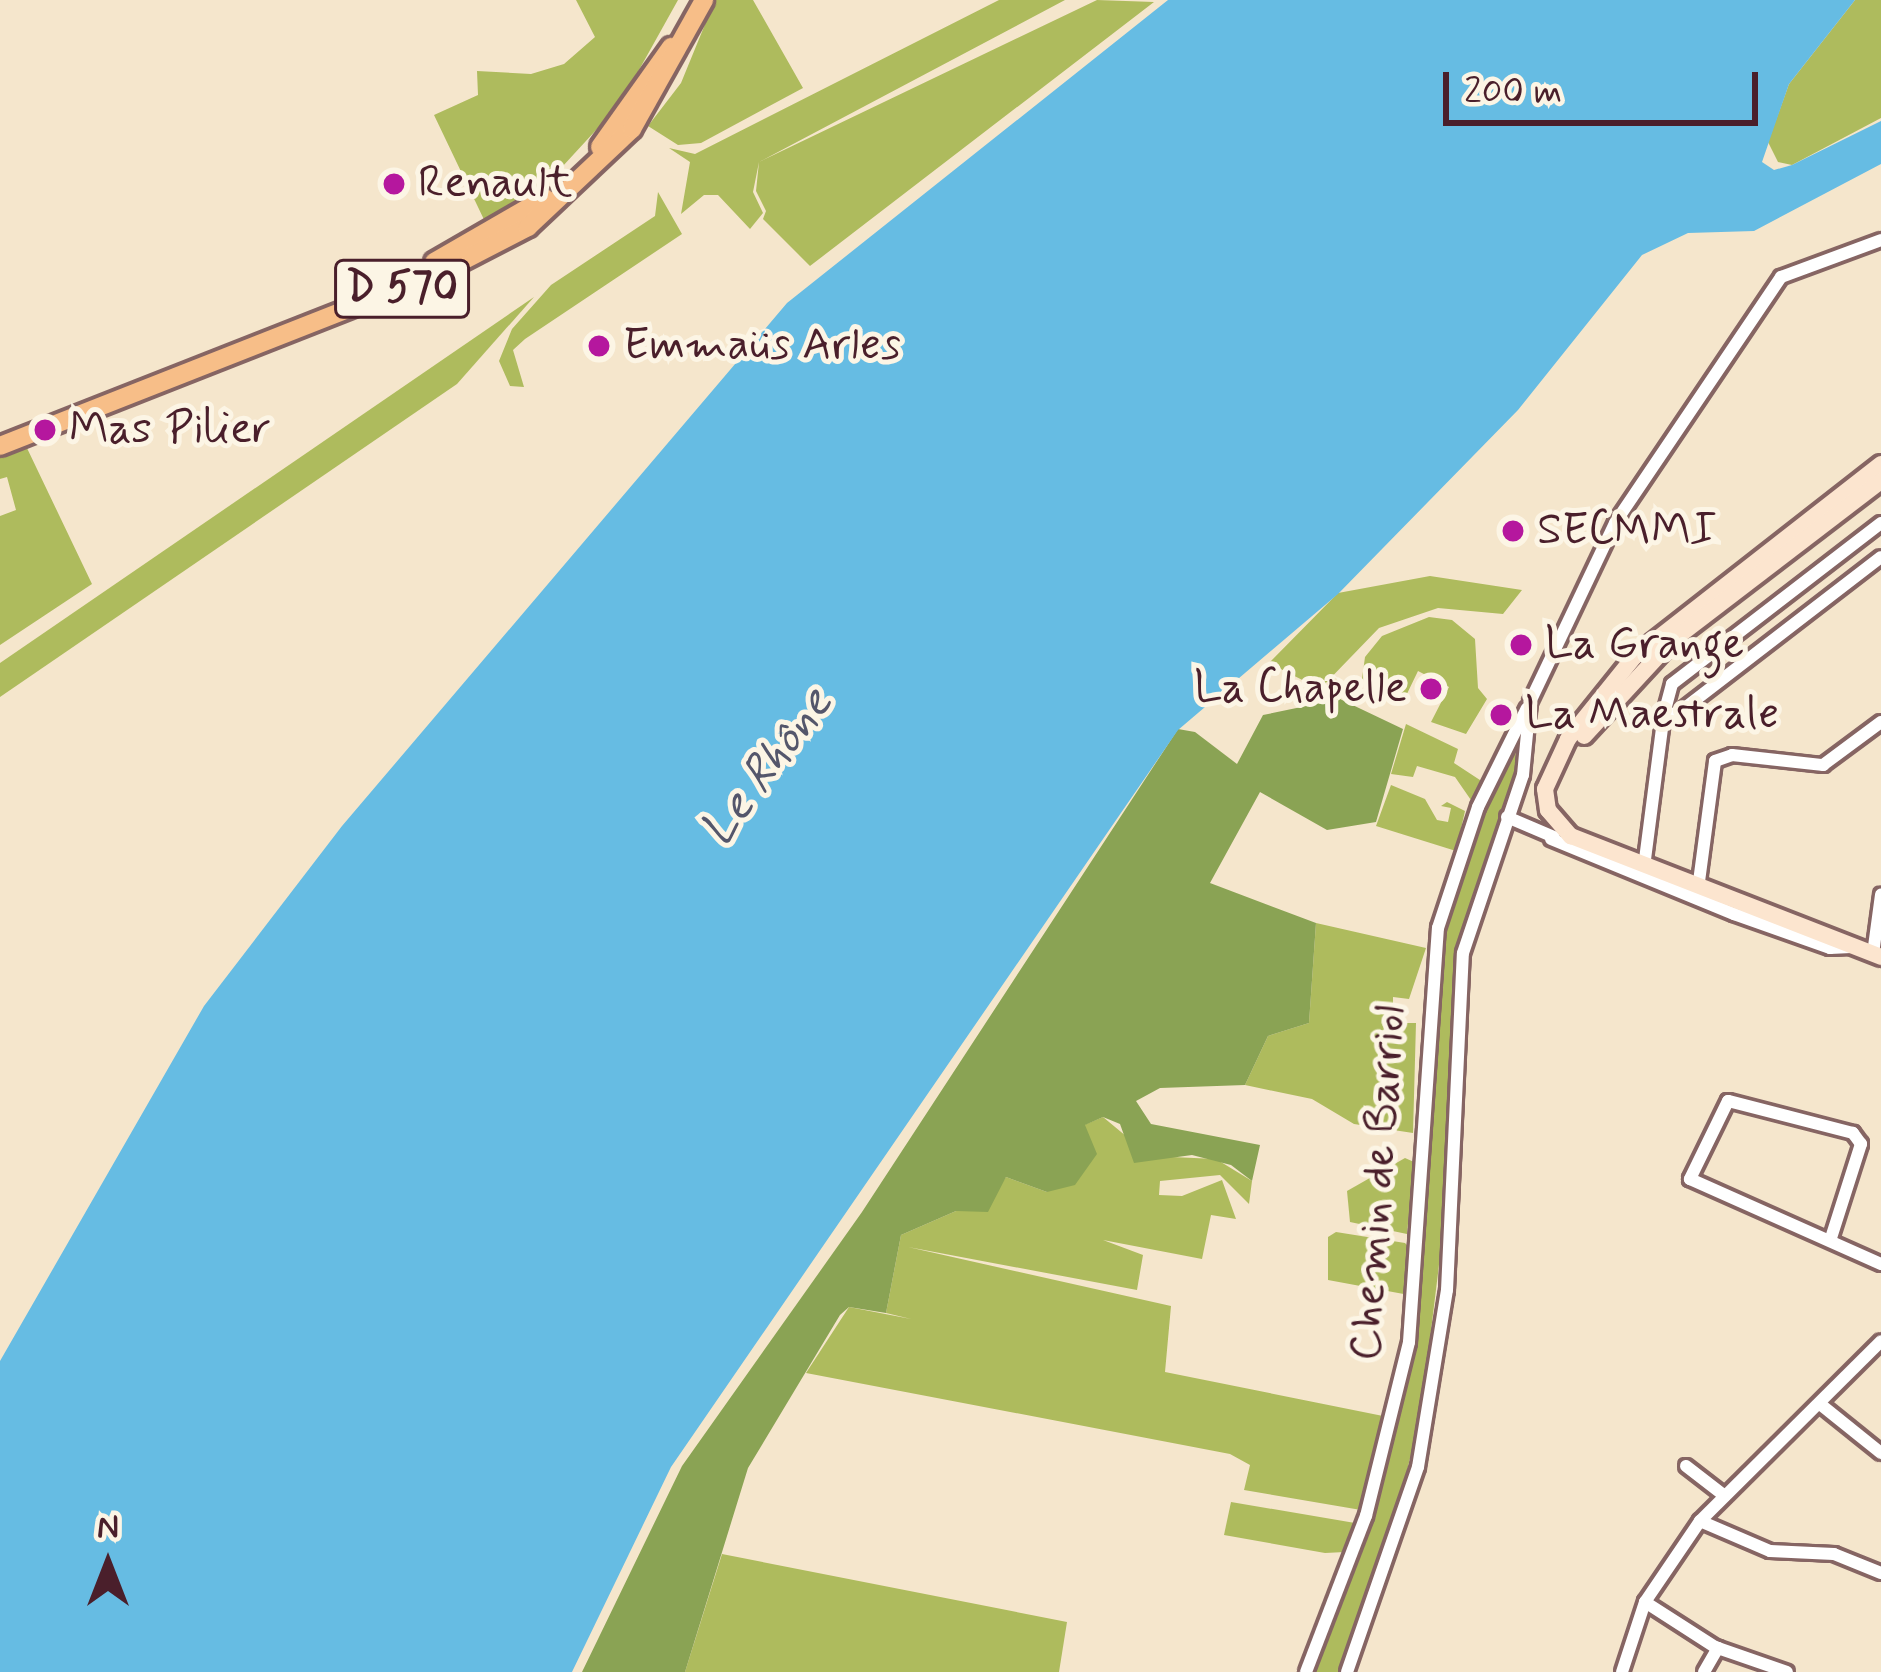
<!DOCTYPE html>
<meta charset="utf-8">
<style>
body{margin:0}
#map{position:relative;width:1881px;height:1672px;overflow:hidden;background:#f5e6cc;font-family:Mynerve,sans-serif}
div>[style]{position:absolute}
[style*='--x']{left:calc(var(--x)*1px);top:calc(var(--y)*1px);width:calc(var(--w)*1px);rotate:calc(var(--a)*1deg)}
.green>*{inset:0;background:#aebb5d}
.forest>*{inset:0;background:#8aa354}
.water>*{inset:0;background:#66bce3}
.roads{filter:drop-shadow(3px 0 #866563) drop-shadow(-3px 0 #866563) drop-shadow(0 3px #866563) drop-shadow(0 -3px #866563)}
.street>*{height:12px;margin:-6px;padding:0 6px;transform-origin:6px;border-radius:6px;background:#fff}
.secondary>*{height:16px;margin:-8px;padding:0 8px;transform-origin:8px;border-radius:8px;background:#fce5cf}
.primary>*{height:18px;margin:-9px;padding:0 9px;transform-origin:9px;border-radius:9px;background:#f7be88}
.dots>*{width:33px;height:33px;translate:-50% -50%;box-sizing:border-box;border:6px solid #fcf5e5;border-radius:50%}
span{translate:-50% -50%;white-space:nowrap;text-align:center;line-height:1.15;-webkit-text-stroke:10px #fcf5e5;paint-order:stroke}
.shield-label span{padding:3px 9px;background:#fcf5e5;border:3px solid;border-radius:9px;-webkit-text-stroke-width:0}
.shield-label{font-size:42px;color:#4a1f2b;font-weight:700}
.poi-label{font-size:45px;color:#4a1f2b}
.left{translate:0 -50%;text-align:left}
.right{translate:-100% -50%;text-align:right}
.street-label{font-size:45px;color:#4a1f2b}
.water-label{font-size:48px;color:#54566b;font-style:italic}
.north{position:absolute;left:48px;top:1504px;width:120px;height:120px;-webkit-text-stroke:9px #fcf5e5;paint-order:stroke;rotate:0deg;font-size:33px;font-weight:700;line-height:48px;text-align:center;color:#4a1f2b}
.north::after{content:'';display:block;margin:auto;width:42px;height:54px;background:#4a1f2b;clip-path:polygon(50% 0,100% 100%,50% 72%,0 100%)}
.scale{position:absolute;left:1443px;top:72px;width:315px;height:54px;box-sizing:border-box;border:6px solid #4a1f2b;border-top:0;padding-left:15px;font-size:36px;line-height:42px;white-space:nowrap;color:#4a1f2b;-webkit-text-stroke:9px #fcf5e5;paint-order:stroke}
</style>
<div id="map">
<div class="green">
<div style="clip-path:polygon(576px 0,678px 0,620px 104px,539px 192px,488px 228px,434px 115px,478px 95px,477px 71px,531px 74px,564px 64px,595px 37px)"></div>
<div style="clip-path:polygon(715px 0,753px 0,803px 88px,701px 143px,678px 145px,648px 126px,681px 83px)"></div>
<div style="clip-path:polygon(999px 0,1065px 0,759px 162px,1097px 0,1154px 2px,810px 266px,763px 219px,766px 211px,756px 191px,759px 162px,753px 192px,763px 213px,750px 229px,718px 195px,704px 195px,681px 214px,690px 162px,669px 148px,695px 154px)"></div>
<div style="clip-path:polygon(1855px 0,1881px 0,1881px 118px,1792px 165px,1778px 162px,1768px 142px,1789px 84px)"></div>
<div style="clip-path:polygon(658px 192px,682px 234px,525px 339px,513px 350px,524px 387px,510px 386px,499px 361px,512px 329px,551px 285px,655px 216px)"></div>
<div style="clip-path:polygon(534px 297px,457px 384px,0 697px,0 663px)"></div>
<div style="clip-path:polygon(26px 446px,92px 584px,0 645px,0 516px,16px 510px,7px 477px,0 479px,0 455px)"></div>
<div style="clip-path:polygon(1430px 576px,1522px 590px,1503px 614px,1438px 608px,1379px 628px,1320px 689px,1269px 663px,1338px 593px)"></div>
<div style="clip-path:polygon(1429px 617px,1452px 620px,1475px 639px,1478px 688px,1487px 699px,1466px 734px,1431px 722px,1449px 687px,1418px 671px,1404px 700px,1362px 679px,1365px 657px,1382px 636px)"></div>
<div style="clip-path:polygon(1406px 724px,1458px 749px,1454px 763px,1483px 782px,1473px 803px,1455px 777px,1417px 766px,1413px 777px,1391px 774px)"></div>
<div style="clip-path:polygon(1515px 740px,1517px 774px,1457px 953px,1447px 1199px,1421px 1413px,1397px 1512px,1339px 1672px,1311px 1672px,1386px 1469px,1412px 1348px,1437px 946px,1479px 816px)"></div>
<div style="clip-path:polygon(1391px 785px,1425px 799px,1437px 820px,1448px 822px,1451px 808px,1441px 806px,1447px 802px,1465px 811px,1456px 851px,1376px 826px)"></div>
<div style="clip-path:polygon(1316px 923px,1426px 948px,1409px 999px,1393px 997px,1393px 1023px,1416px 1023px,1413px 1133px,1354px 1124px,1312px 1099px,1245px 1085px,1268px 1036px,1309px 1023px)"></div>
<div style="clip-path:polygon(1103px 1117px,1150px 1156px,1216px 1159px,1252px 1181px,1249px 1204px,1220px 1175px,1160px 1181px,1159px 1195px,1182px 1196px,1222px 1180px,1236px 1219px,1211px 1215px,1202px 1259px,1103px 1240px,1143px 1255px,1137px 1290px,908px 1247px,1171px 1306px,1165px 1372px,1388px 1417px,1361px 1510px,1244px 1490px,1250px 1465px,1230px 1454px,806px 1373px,849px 1307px,911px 1319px,886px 1313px,901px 1235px,956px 1211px,982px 1210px,1006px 1177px,1047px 1192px,1084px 1125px)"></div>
<div style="clip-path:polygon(1405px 1158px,1414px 1162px,1407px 1234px,1350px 1222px,1347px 1191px)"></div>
<div style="clip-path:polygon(1336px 1232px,1405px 1243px,1413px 1252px,1409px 1295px,1328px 1280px,1328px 1237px)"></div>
<div style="clip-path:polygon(1231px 1502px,1355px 1523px,1345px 1552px,1325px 1553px,1224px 1535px)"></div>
<div style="clip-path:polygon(722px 1554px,1067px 1622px,1059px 1672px,685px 1672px)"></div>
</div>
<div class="forest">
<div style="clip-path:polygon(1340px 699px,1403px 729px,1376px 822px,1327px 830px,1260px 792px,1210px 883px,1316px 923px,1309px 1023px,1268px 1036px,1245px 1085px,1160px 1088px,1136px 1101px,1151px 1124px,1260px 1145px,1252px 1181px,1231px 1165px,1192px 1155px,1134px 1163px,1120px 1124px,1103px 1117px,1085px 1125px,1097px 1154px,1075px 1185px,1047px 1192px,1006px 1177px,988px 1212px,956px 1211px,901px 1235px,886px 1313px,849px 1307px,840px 1315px,748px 1468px,685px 1672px,582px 1672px,682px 1466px,862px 1212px,1178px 729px,1195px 732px,1237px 764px,1263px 715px)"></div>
</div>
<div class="water">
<div style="clip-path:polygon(1168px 0,1855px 0,1789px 84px,1762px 162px,1774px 170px,1792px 165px,1881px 121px,1881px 164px,1754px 231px,1688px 233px,1642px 255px,1518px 410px,1338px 594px,1178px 730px,671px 1467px,572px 1672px,0 1672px,0 1361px,204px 1006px,342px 826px,787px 303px)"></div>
</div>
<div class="roads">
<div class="street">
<div style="--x:1881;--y:523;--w:264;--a:142.4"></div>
<div style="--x:1672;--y:684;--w:30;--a:105"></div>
<div style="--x:1664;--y:713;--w:13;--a:4"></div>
<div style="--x:1677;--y:714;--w:257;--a:-37.6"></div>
<div style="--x:1507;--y:817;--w:51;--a:23.1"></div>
<div style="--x:1551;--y:839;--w:198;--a:22.3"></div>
<div style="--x:1734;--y:914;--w:102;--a:19.5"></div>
<div style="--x:1830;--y:948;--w:21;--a:-3"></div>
<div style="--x:1644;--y:867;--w:155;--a:-82.6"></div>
<div style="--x:1698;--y:889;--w:129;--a:-82.4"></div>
<div style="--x:1715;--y:761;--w:18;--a:-19"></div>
<div style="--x:1732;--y:755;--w:92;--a:6.3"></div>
<div style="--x:1823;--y:765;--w:72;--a:-36.6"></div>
<div style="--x:1873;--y:954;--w:60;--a:-82.3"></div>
<div style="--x:1831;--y:1238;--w:99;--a:-72.3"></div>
<div style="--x:1861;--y:1144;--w:14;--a:-126"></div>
<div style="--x:1853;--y:1133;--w:129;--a:-165.6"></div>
<div style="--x:1728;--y:1101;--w:87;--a:116"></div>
<div style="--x:1690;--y:1179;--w:209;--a:24"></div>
<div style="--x:1820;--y:1404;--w:78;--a:38.8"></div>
<div style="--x:1686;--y:1466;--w:49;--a:37.6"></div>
<div style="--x:1700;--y:1521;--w:76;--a:23.2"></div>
<div style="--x:1770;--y:1551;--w:64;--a:2.7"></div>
<div style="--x:1834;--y:1554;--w:51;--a:22"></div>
<div style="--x:1645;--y:1602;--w:83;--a:32.7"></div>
<div style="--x:1715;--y:1647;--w:76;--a:19.1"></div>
<div style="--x:1306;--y:1672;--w:167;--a:-69"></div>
<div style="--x:1366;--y:1516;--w:179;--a:-76.1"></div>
<div style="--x:1409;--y:1342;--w:415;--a:-86"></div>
<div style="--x:1438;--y:928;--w:127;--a:-71.7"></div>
<div style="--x:1478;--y:807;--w:110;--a:-63.7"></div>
<div style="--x:1347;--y:1672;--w:217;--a:-70.9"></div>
<div style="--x:1418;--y:1467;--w:179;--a:-80.7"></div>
<div style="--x:1447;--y:1290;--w:337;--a:-87.3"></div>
<div style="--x:1463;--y:953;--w:188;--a:-71.4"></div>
<div style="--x:1523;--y:775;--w:73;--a:-84.5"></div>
<div style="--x:1530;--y:702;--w:198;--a:-64.6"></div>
<div style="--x:1615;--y:523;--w:297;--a:-56"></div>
<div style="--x:1781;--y:277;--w:107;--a:-20.3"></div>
<div style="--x:1622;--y:1672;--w:74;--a:-71.8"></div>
<div style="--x:1645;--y:1602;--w:98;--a:-55.8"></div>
<div style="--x:1700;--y:1521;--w:255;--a:-44.8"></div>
<div style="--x:1704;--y:1672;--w:28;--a:-60"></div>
</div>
<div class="secondary">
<div style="--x:1881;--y:464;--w:313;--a:142"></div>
<div style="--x:1634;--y:657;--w:105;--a:128.8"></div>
<div style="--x:1568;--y:739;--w:55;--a:114.7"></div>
<div style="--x:1545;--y:789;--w:21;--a:82"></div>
<div style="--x:1548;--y:810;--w:35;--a:49"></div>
<div style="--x:1571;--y:836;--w:333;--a:21.3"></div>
<div style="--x:1584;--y:736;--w:131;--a:-47.2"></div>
<div style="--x:1673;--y:640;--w:262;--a:-37.4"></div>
</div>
<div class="primary">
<div style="--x:600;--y:147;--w:123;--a:-54.6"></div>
<div style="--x:434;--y:262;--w:128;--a:-30"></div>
<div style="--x:0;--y:446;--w:467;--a:-21.5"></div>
<div style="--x:435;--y:275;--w:105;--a:-27.3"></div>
<div style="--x:528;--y:227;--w:143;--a:-43.3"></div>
<div style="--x:632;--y:129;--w:148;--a:-60.8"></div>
</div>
</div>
<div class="dots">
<div style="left:394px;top:184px;background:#b5179e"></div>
<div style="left:599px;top:346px;background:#b5179e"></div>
<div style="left:45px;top:430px;background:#b5179e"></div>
<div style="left:1513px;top:531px;background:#b5179e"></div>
<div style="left:1521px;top:645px;background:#b5179e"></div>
<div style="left:1431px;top:689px;background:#b5179e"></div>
<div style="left:1501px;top:715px;background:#b5179e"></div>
</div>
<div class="shield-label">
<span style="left:402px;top:289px">D 570</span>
</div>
<div class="poi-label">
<span class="left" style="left:418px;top:184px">Renault</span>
<span class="left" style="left:623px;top:346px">Emmaüs Arles</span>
<span class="left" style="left:69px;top:430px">Mas Pilier</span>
<span class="left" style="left:1537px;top:531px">SECMMI</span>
<span class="left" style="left:1545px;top:645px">La Grange</span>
<span class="right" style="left:1407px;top:689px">La Chapelle</span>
<span class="left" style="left:1525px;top:715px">La Maestrale</span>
</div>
<div class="street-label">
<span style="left:1379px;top:1183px;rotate:-86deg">Chemin de Barriol</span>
</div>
<div class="water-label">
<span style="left:767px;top:767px;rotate:-53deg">Le Rhône</span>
</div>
<div class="north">N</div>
<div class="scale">200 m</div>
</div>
